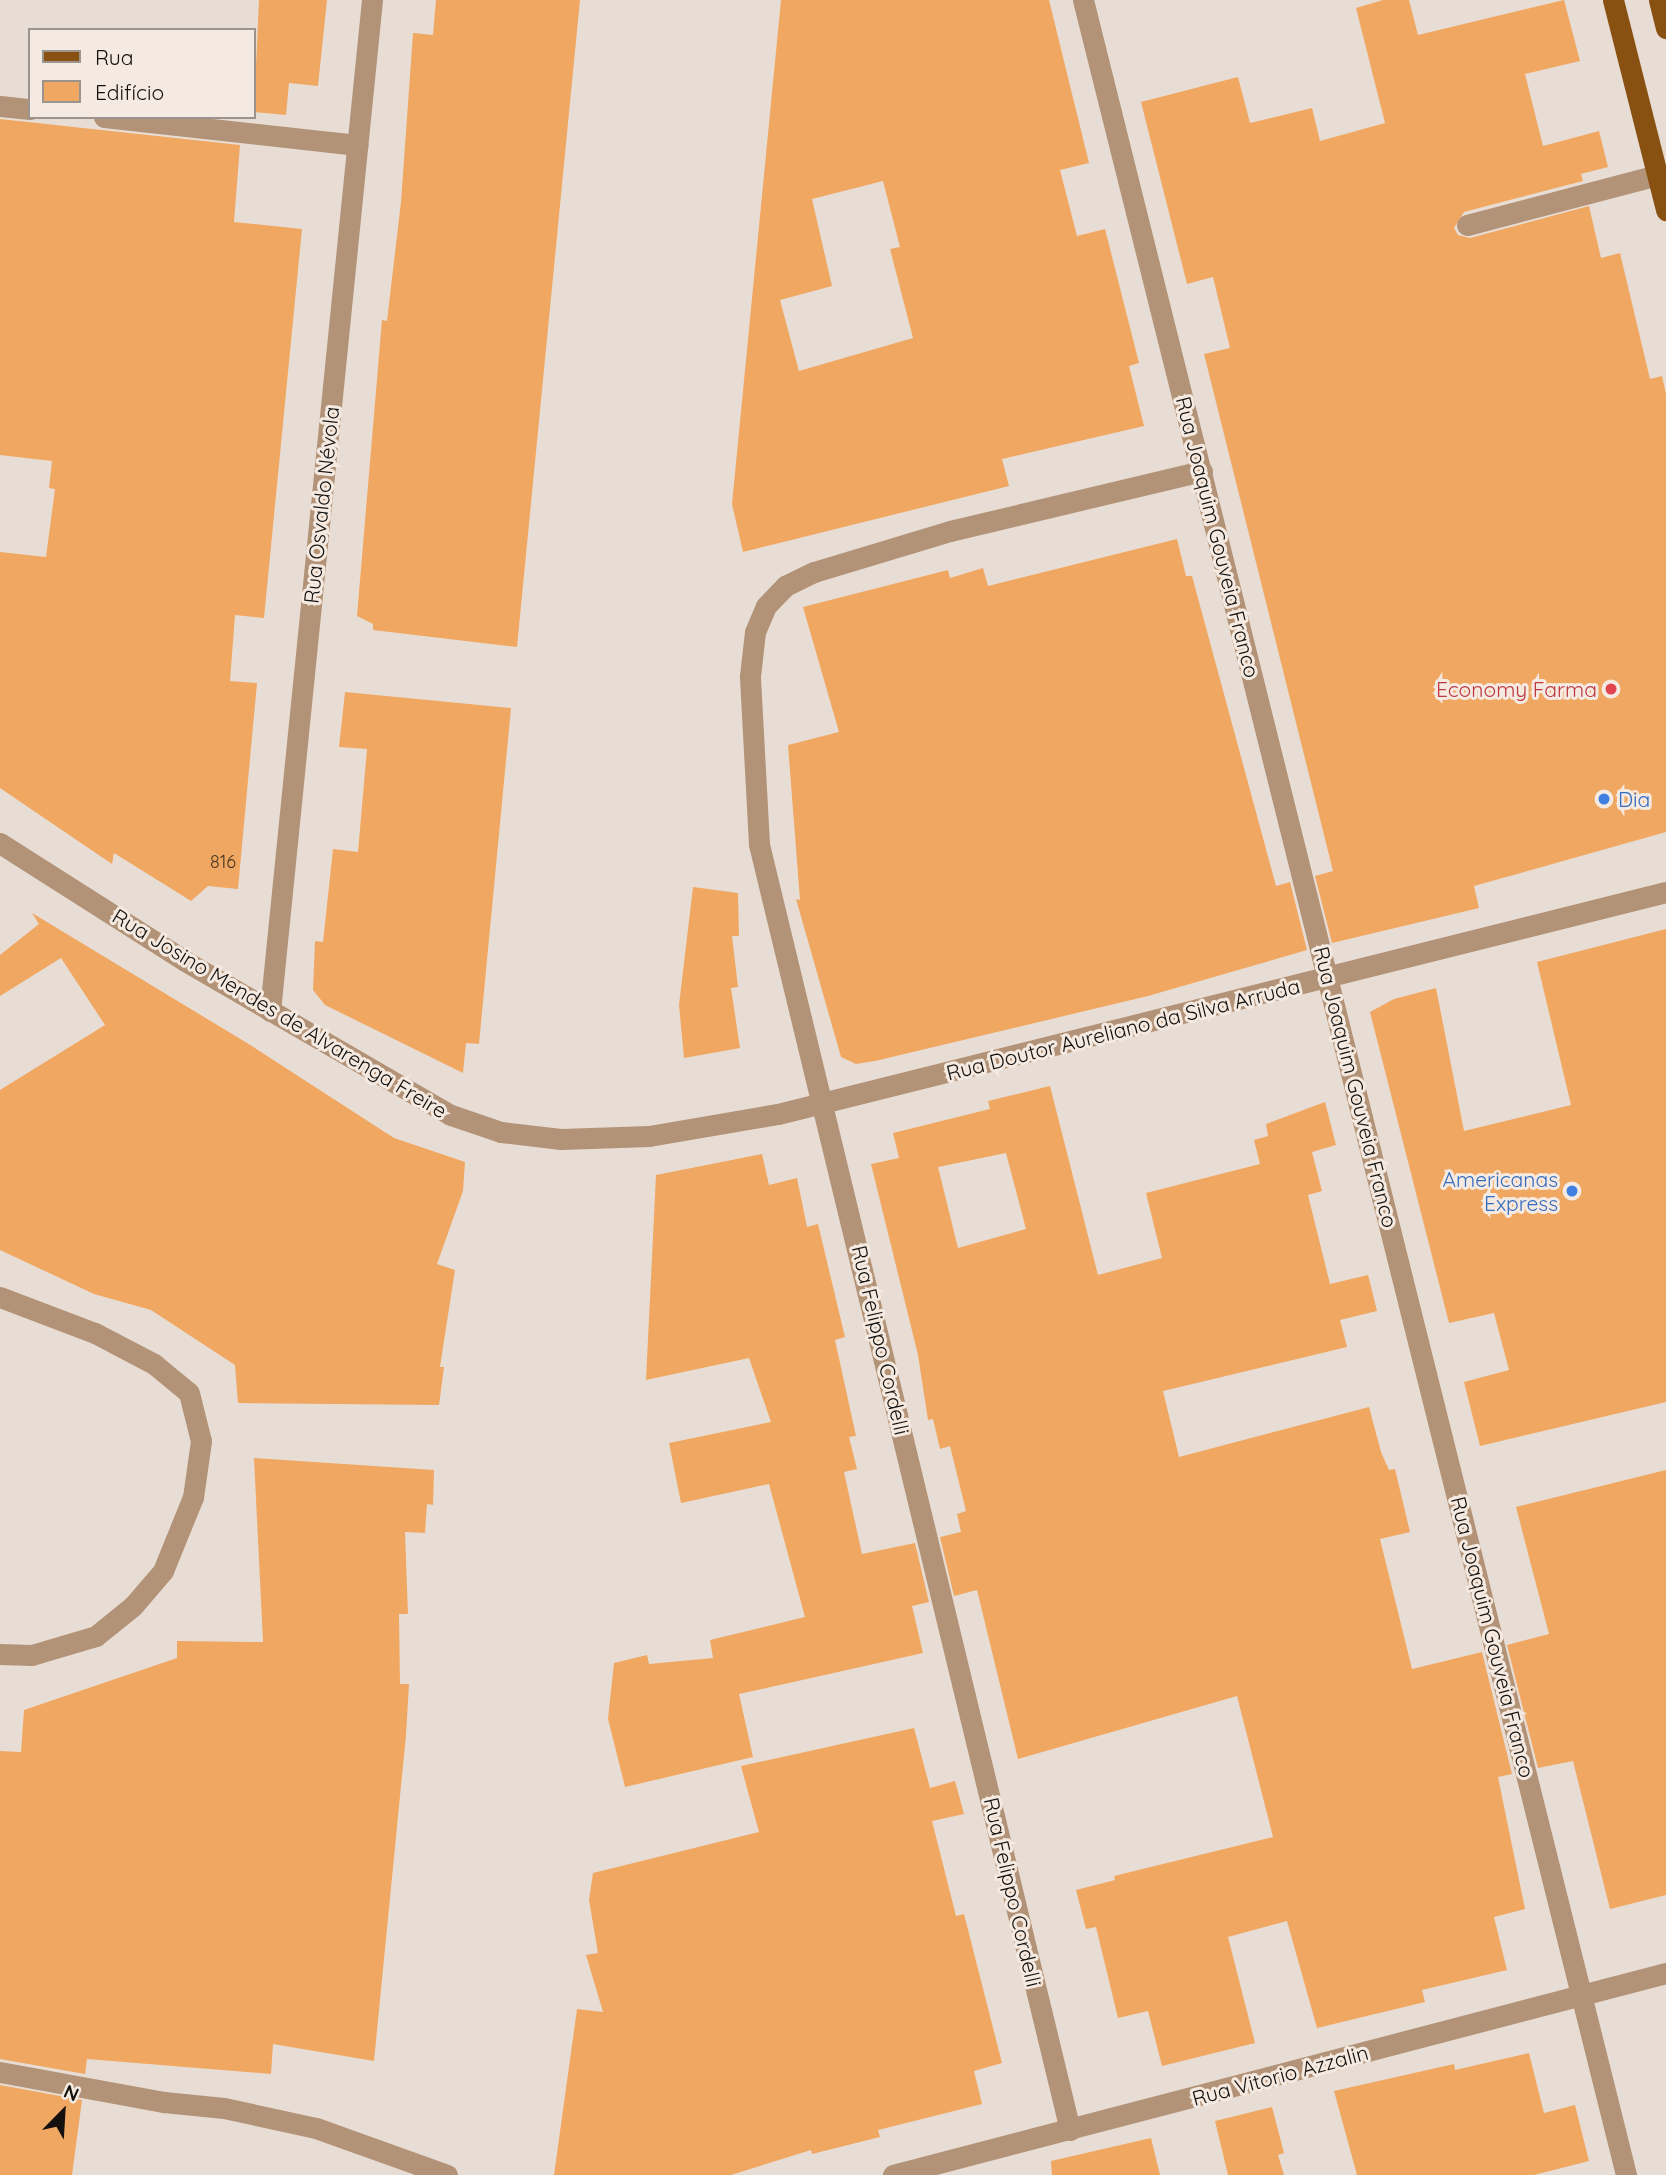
<!DOCTYPE html>
<meta charset="utf-8">
<style>
body{margin:0}
#map{position:relative;width:1666px;height:2175px;overflow:hidden;background:#e8ddd4;font-family:Quicksand,sans-serif}
div>[style]{position:absolute}
[style*='--x']{left:calc(var(--x)*1px);top:calc(var(--y)*1px);width:calc(var(--w)*1px);rotate:calc(var(--a)*1deg)}
.building>*{inset:0;background:#f0a761}
.minor>*{height:21px;margin:-10.5px;padding:0 10.5px;transform-origin:10.5px;border-radius:10.5px;background:#b39377}
.major>*{height:21px;margin:-10.5px;padding:0 10.5px;transform-origin:10.5px;border-radius:10.5px;background:#895111}
.dots>*{width:19px;height:19px;translate:-50% -50%;box-sizing:border-box;border:4px solid #f5eae1;border-radius:50%}
span{translate:-50% -50%;white-space:nowrap;text-align:center;line-height:1.15;-webkit-text-stroke:6px #f5eae1;paint-order:stroke}
.number-label{font-size:18px;color:#4b3623}
.number-label span{-webkit-text-stroke-width:0}
.street-label{font-size:21px;color:#14110e}
.health-label{font-size:21px;color:#be3a42}
.right{translate:-100% -50%;text-align:right}
.shop-label{font-size:21px;color:#366cbe}
.left{translate:0 -50%;text-align:left}
.legend{position:absolute;left:28px;top:28px;width:228px;height:91px;box-sizing:border-box;background:#f5eae1;border:2px solid #9b938d;margin:0;padding:9px 12px;list-style:none;font-size:21px;color:#14110e}
.legend li{display:flex;align-items:center;gap:14px;height:35px}
.legend b{width:35px;border:2px solid #9b938d}
.north{position:absolute;left:28px;top:2077px;width:70px;height:70px;-webkit-text-stroke:5px #f5eae1;paint-order:stroke;rotate:24deg;font-size:19px;font-weight:700;line-height:28px;text-align:center;color:#14110e}
.north::after{content:'';display:block;margin:auto;width:24px;height:32px;background:#14110e;clip-path:polygon(50% 0,100% 100%,50% 72%,0 100%)}
</style>
<div id="map">
<div class="building">
<div style="clip-path:polygon(259px 0,327px 0,318px 86px,289px 83px,286px 115px,254px 112px)"></div>
<div style="clip-path:polygon(436px 0,580px 0,517px 647px,373px 630px,373px 624px,357px 616px,382px 320px,387px 321px,401px 202px,413px 33px,433px 35px)"></div>
<div style="clip-path:polygon(evenodd,781px 0,1049px 0,1089px 163px,1060px 170px,1077px 236px,1105px 229px,1139px 363px,1129px 366px,1144px 426px,1002px 459px,1009px 486px,743px 552px,732px 504px,781px 0,883px 181px,900px 247px,890px 249px,913px 338px,799px 371px,780px 300px,832px 286px,812px 199px,883px 181px)"></div>
<div style="clip-path:polygon(1383px 0,1409px 0,1418px 35px,1564px 0,1580px 61px,1525px 74px,1543px 146px,1599px 131px,1608px 167px,1581px 174px,1583px 181px,1464px 212px,1454px 228px,1458px 235px,1470px 238px,1589px 206px,1601px 258px,1620px 253px,1650px 379px,1662px 376px,1666px 394px,1666px 832px,1474px 886px,1479px 908px,1332px 943px,1315px 876px,1333px 871px,1204px 354px,1230px 348px,1213px 277px,1187px 284px,1141px 102px,1238px 77px,1250px 123px,1312px 108px,1320px 141px,1385px 123px,1356px 8px)"></div>
<div style="clip-path:polygon(0 119px,240px 145px,234px 222px,302px 229px,264px 618px,235px 615px,230px 681px,257px 683px,238px 889px,208px 886px,191px 901px,114px 853px,112px 864px,0 788px,0 552px,46px 557px,55px 489px,49px 488px,52px 461px,0 455px)"></div>
<div style="clip-path:polygon(1177px 539px,1186px 576px,1192px 576px,1276px 886px,1290px 882px,1307px 950px,1148px 996px,875px 1061px,856px 1064px,841px 1057px,796px 899px,800px 900px,788px 745px,839px 732px,803px 607px,948px 570px,950px 578px,983px 568px,988px 586px)"></div>
<div style="clip-path:polygon(345px 692px,511px 708px,479px 1044px,466px 1043px,463px 1073px,325px 1005px,313px 990px,315px 941px,323px 942px,333px 849px,358px 852px,367px 749px,339px 747px)"></div>
<div style="clip-path:polygon(693px 887px,738px 893px,739px 936px,732px 936px,738px 987px,731px 988px,740px 1048px,684px 1058px,679px 1005px)"></div>
<div style="clip-path:polygon(32px 913px,247px 1043px,394px 1138px,465px 1162px,463px 1191px,437px 1264px,455px 1270px,440px 1367px,444px 1367px,439px 1405px,238px 1403px,235px 1365px,151px 1310px,94px 1294px,0 1250px,0 1090px,105px 1025px,61px 958px,0 996px,0 955px,39px 924px)"></div>
<div style="clip-path:polygon(1666px 929px,1666px 1402px,1480px 1446px,1464px 1382px,1509px 1370px,1494px 1313px,1449px 1323px,1370px 1012px,1394px 999px,1436px 988px,1464px 1131px,1571px 1105px,1537px 962px)"></div>
<div style="clip-path:polygon(evenodd,1050px 1086px,1098px 1275px,1162px 1258px,1146px 1193px,1260px 1164px,1254px 1140px,1268px 1136px,1266px 1124px,1325px 1102px,1336px 1145px,1312px 1152px,1322px 1191px,1308px 1195px,1330px 1284px,1368px 1275px,1377px 1311px,1340px 1320px,1347px 1347px,1163px 1391px,1179px 1457px,1369px 1407px,1381px 1452px,1389px 1470px,1395px 1469px,1410px 1532px,1380px 1539px,1412px 1669px,1482px 1652px,1512px 1774px,1498px 1777px,1525px 1909px,1494px 1917px,1507px 1970px,1422px 1990px,1425px 2002px,1317px 2028px,1287px 1921px,1228px 1937px,1255px 2043px,1162px 2066px,1148px 2011px,1118px 2018px,1096px 1927px,1086px 1929px,1076px 1890px,1115px 1880px,1114px 1876px,1273px 1837px,1237px 1696px,1018px 1759px,977px 1590px,954px 1596px,940px 1537px,961px 1532px,957px 1514px,966px 1511px,950px 1446px,940px 1449px,933px 1419px,928px 1420px,918px 1355px,871px 1164px,899px 1158px,893px 1133px,990px 1109px,988px 1101px,1050px 1086px,1006px 1153px,1026px 1229px,958px 1248px,938px 1167px,1006px 1153px)"></div>
<div style="clip-path:polygon(762px 1154px,769px 1185px,797px 1178px,807px 1227px,818px 1224px,845px 1337px,835px 1340px,856px 1436px,849px 1437px,857px 1469px,844px 1472px,862px 1554px,915px 1543px,929px 1602px,912px 1606px,923px 1653px,739px 1694px,753px 1757px,625px 1787px,608px 1719px,614px 1663px,647px 1655px,649px 1664px,713px 1658px,710px 1640px,805px 1617px,769px 1484px,681px 1503px,669px 1443px,771px 1422px,749px 1358px,646px 1380px,656px 1175px)"></div>
<div style="clip-path:polygon(254px 1458px,434px 1470px,433px 1505px,427px 1504px,425px 1533px,405px 1532px,408px 1614px,399px 1614px,400px 1684px,409px 1684px,406px 1735px,374px 2061px,273px 2044px,271px 2074px,87px 2059px,85px 2074px,0 2059px,0 1751px,21px 1752px,24px 1710px,177px 1658px,177px 1641px,263px 1642px)"></div>
<div style="clip-path:polygon(1666px 1470px,1666px 1895px,1610px 1909px,1573px 1761px,1538px 1768px,1507px 1645px,1549px 1634px,1516px 1507px)"></div>
<div style="clip-path:polygon(914px 1728px,930px 1788px,955px 1781px,964px 1814px,932px 1821px,956px 1916px,964px 1914px,1002px 2063px,974px 2071px,982px 2104px,878px 2130px,880px 2137px,812px 2154px,811px 2150px,731px 2175px,554px 2175px,577px 2009px,603px 2012px,586px 1955px,598px 1953px,589px 1900px,593px 1873px,759px 1832px,741px 1766px)"></div>
<div style="clip-path:polygon(1529px 2053px,1544px 2113px,1575px 2105px,1589px 2161px,1534px 2175px,1357px 2175px,1334px 2091px,1454px 2064px,1455px 2070px)"></div>
<div style="clip-path:polygon(0 2085px,82px 2100px,72px 2175px,0 2175px)"></div>
<div style="clip-path:polygon(1272px 2107px,1284px 2153px,1278px 2155px,1284px 2175px,1228px 2175px,1215px 2121px)"></div>
<div style="clip-path:polygon(1151px 2138px,1160px 2175px,1052px 2175px,1051px 2161px)"></div>
</div>
<div class="minor">
<div style="--x:1083;--y:0;--w:2242;--a:75.98"></div>
<div style="--x:0;--y:106;--w:30;--a:6"></div>
<div style="--x:104;--y:117;--w:255;--a:6.3"></div>
<div style="--x:1467;--y:225;--w:196;--a:-14.7"></div>
<div style="--x:0;--y:843;--w:219;--a:32.5"></div>
<div style="--x:185;--y:961;--w:307;--a:30.1"></div>
<div style="--x:451;--y:1115;--w:53;--a:18.8"></div>
<div style="--x:501;--y:1132;--w:60;--a:6.7"></div>
<div style="--x:561;--y:1139;--w:88;--a:-2"></div>
<div style="--x:649;--y:1136;--w:131;--a:-9.7"></div>
<div style="--x:778;--y:1114;--w:915;--a:-14.04"></div>
<div style="--x:270;--y:1011;--w:1016;--a:-84.24"></div>
<div style="--x:0;--y:1297;--w:102;--a:20.8"></div>
<div style="--x:95;--y:1333;--w:67;--a:27.7"></div>
<div style="--x:154;--y:1364;--w:45;--a:39.6"></div>
<div style="--x:189;--y:1393;--w:49;--a:76"></div>
<div style="--x:201;--y:1441;--w:57;--a:98.1"></div>
<div style="--x:193;--y:1497;--w:80;--a:112.1"></div>
<div style="--x:163;--y:1571;--w:46;--a:130.6"></div>
<div style="--x:133;--y:1606;--w:48;--a:141"></div>
<div style="--x:96;--y:1636;--w:67;--a:163.5"></div>
<div style="--x:32;--y:1655;--w:32;--a:-178"></div>
<div style="--x:0;--y:2072;--w:167;--a:10.4"></div>
<div style="--x:164;--y:2102;--w:60;--a:5.7"></div>
<div style="--x:224;--y:2108;--w:94;--a:12.3"></div>
<div style="--x:316;--y:2128;--w:139;--a:19.7"></div>
<div style="--x:1070;--y:2130;--w:1323;--a:-103.6"></div>
<div style="--x:759;--y:844;--w:168;--a:-93.1"></div>
<div style="--x:750;--y:676;--w:44;--a:-83.5"></div>
<div style="--x:755;--y:632;--w:28;--a:-67"></div>
<div style="--x:766;--y:606;--w:28;--a:-46"></div>
<div style="--x:785;--y:586;--w:32;--a:-26"></div>
<div style="--x:814;--y:572;--w:142;--a:-16.8"></div>
<div style="--x:950;--y:531;--w:259;--a:-13.4"></div>
<div style="--x:893;--y:2175;--w:799;--a:-14.65"></div>
</div>
<div class="major">
<div style="--x:1613;--y:0;--w:217;--a:75.8"></div>
<div style="--x:1659;--y:0;--w:29;--a:76"></div>
</div>
<div class="dots">
<div style="left:1611px;top:689px;background:#e0444e"></div>
<div style="left:1604px;top:799px;background:#3f7fe0"></div>
<div style="left:1572px;top:1191px;background:#3f7fe0"></div>
</div>
<div class="number-label">
<span style="left:223px;top:862px">816</span>
</div>
<div class="street-label">
<span style="left:321px;top:505px;rotate:-84deg">Rua Osvaldo Névola</span>
<span style="left:1218px;top:537px;rotate:76deg">Rua Joaquim Gouveia Franco</span>
<span style="left:280px;top:1013px;rotate:31deg">Rua Josino Mendes de Alvarenga Freire</span>
<span style="left:1123px;top:1029px;rotate:-14deg">Rua Doutor Aureliano da Silva Arruda</span>
<span style="left:1356px;top:1087px;rotate:76deg">Rua Joaquim Gouveia Franco</span>
<span style="left:881px;top:1340px;rotate:77deg">Rua Felippo Cordelli</span>
<span style="left:1493px;top:1637px;rotate:76deg">Rua Joaquim Gouveia Franco</span>
<span style="left:1013px;top:1892px;rotate:77deg">Rua Felippo Cordelli</span>
<span style="left:1280px;top:2075px;rotate:-15deg">Rua Vitorio Azzalin</span>
</div>
<div class="health-label">
<span class="right" style="left:1597px;top:689px">Economy Farma</span>
</div>
<div class="shop-label">
<span class="left" style="left:1618px;top:799px">Dia</span>
<span class="right" style="left:1558px;top:1191px">Americanas<br>Express</span>
</div>
<ul class="legend">
<li><b style="height:9px;background:#895111"></b>Rua</li>
<li><b style="height:19px;background:#f0a761"></b>Edifício</li>
</ul>
<div class="north">N</div>
</div>
